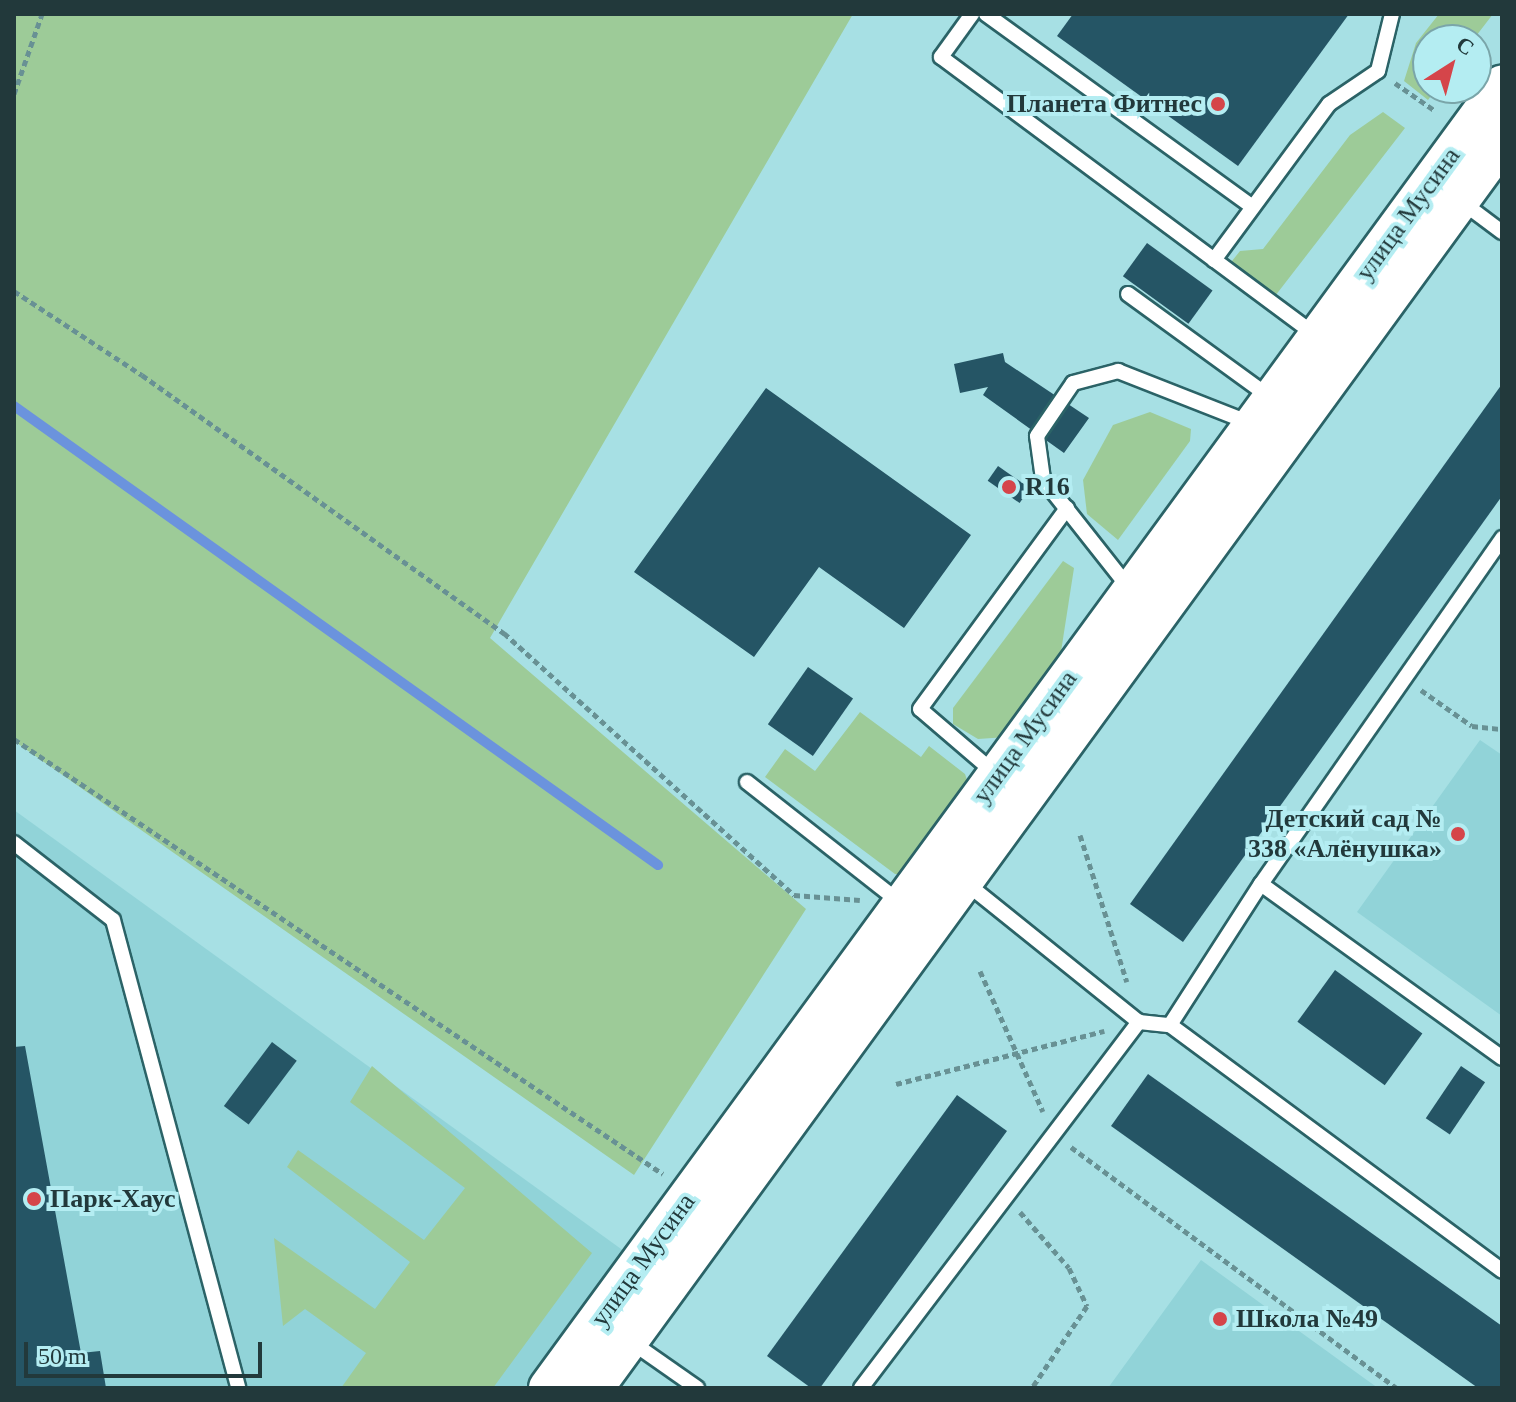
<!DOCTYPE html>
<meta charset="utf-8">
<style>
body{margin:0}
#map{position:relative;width:1516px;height:1402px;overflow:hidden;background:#a7e0e4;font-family:Georgia,serif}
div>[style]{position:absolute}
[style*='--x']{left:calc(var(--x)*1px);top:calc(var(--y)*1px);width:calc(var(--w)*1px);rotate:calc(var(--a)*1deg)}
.built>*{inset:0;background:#91d3d8}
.green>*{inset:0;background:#9dcb98}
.stream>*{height:10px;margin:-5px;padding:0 5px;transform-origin:5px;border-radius:5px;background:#6b93dd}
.building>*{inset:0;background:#255565;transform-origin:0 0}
.path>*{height:5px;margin-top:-2.5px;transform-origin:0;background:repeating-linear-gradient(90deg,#689194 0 6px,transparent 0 10px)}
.roads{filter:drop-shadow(2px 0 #2b6367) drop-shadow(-2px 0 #2b6367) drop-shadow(0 2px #2b6367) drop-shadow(0 -2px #2b6367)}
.lane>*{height:14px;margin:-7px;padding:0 7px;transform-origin:7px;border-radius:7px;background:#fff}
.secondary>*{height:40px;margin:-20px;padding:0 20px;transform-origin:20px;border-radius:20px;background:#fff}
.dots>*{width:22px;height:22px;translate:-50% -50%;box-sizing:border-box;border:4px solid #b4edf2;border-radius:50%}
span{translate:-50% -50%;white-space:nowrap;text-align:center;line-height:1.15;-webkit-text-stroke:8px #b4edf2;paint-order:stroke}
.poi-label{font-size:26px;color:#22393b;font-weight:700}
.right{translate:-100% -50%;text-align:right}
.left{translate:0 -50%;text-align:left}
.street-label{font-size:26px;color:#22393b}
.frame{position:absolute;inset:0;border:16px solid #22393b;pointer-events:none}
.north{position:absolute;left:1412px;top:24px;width:80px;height:80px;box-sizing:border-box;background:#b4edf2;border:2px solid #7aa5a9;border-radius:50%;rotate:36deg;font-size:22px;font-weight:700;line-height:32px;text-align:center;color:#22393b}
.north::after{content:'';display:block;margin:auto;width:28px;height:36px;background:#d5454a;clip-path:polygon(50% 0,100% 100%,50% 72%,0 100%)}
.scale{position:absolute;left:24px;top:1342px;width:238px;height:36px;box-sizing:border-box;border:4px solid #22393b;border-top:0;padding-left:10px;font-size:24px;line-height:28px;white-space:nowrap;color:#22393b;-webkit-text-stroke:6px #b4edf2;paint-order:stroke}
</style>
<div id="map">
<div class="built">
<div style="clip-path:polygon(1480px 740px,1502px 755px,1502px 1016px,1357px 912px)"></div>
<div style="clip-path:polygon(14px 810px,628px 1254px,527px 1388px,14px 1388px)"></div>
<div style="clip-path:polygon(1201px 1260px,1364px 1378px,1378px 1388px,1108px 1388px)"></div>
</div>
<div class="green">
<div style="clip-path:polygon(14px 14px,853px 14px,490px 638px,806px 909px,634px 1175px,14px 741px)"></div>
<div style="clip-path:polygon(1439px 14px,1493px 14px,1473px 40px,1428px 40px,1428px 88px,1437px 88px,1428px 100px,1404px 81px,1416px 43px)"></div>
<div style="clip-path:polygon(1383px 112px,1405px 128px,1272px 300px,1243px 281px,1232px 261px,1240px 251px,1263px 249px,1350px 135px)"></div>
<div style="clip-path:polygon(1150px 412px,1191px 429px,1190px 441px,1118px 540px,1087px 514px,1083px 480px,1113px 425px)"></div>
<div style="clip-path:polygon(1063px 561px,1074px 568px,1058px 671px,1007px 737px,978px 739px,953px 724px,953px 708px)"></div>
<div style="clip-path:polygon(860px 712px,921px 757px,929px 746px,965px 774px,969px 786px,903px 874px,895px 874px,765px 777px,785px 749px,815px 771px)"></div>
<div style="clip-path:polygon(372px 1066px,592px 1253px,493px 1388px,341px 1388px,366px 1353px,305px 1309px,283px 1326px,274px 1238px,375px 1309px,410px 1262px,287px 1167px,298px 1150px,424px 1240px,465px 1188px,350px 1102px)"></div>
</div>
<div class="stream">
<div style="--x:14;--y:406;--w:791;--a:35.48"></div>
</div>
<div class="building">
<div style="clip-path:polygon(1073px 14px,1349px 14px,1238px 166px,1057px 36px)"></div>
<div style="left:1147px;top:243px;width:81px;height:41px;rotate:36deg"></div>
<div style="clip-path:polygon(1003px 353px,1005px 362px,1089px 418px,1064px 453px,983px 395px,988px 387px,960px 393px,954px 364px)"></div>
<div style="clip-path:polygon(1502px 384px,1502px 496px,1183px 942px,1130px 904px)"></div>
<div style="clip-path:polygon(766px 388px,971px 535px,904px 628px,819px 567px,754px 657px,634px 572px)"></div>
<div style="left:998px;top:466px;width:39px;height:18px;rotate:35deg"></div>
<div style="left:808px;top:667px;width:55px;height:70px;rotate:35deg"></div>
<div style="left:1335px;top:970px;width:108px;height:64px;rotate:36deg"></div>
<div style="left:272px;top:1042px;width:31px;height:80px;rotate:37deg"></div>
<div style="clip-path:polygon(25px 1046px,81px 1353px,100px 1351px,106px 1388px,14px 1388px,14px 1047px)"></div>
<div style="left:1461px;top:1066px;width:29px;height:63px;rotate:34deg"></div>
<div style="clip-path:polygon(1148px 1074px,1502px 1326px,1502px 1388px,1478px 1388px,1111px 1126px)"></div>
<div style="clip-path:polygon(957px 1095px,1007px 1131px,820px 1388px,811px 1388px,767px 1356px)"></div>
</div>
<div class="path">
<div style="--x:1395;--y:83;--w:47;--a:34.7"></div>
<div style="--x:14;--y:94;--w:85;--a:-70.7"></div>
<div style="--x:14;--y:291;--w:153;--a:33.3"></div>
<div style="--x:142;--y:375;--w:445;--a:35.5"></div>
<div style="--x:504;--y:633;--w:391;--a:42.1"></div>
<div style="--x:794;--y:895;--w:66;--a:4.3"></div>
<div style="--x:1421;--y:690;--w:62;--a:35.2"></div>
<div style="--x:1472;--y:726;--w:30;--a:6"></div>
<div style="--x:14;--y:739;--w:781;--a:33.83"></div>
<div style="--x:1080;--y:835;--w:154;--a:72.3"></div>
<div style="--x:980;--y:971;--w:154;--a:65.9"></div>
<div style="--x:896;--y:1084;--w:215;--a:-14.3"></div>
<div style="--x:1071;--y:1147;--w:405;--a:36.5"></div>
<div style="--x:1020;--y:1212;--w:74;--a:48.8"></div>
<div style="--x:1069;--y:1268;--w:42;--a:64.7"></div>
<div style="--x:1087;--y:1306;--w:99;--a:123.9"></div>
</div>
<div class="roads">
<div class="lane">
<div style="--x:972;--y:14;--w:53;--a:125.8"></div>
<div style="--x:941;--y:57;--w:467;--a:36.6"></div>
<div style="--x:986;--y:14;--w:329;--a:35.9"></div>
<div style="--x:1462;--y:202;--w:50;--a:36.9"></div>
<div style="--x:1214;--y:260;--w:194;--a:-53.6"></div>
<div style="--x:1329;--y:104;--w:59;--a:-34"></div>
<div style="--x:1378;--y:71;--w:59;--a:-76.2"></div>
<div style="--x:1128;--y:294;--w:175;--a:36"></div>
<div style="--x:1129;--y:588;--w:139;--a:-128.3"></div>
<div style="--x:1043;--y:479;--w:43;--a:-97.9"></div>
<div style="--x:1037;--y:436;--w:64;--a:-55.8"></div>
<div style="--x:1073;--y:383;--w:47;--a:-14.9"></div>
<div style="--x:1118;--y:371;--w:142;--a:21.5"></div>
<div style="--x:997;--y:775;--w:101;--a:-139.4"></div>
<div style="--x:920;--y:709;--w:249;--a:-53.8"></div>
<div style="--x:747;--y:782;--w:196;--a:38.2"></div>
<div style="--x:14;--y:843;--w:125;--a:37.9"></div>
<div style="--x:113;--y:920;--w:484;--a:75"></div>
<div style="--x:966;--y:883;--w:222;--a:38.8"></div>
<div style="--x:1139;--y:1022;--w:31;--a:6"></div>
<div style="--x:1170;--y:1025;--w:413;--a:36.5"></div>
<div style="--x:1261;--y:884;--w:297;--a:35.8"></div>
<div style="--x:1170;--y:1025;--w:168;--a:-57.2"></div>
<div style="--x:1261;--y:884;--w:422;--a:-55.1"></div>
<div style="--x:630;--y:1341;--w:82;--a:35"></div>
<div style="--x:861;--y:1388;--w:460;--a:-52.8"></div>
</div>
<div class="secondary">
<div style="--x:549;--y:1388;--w:1614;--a:-53.8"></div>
<div style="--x:593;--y:1388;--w:1543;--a:-53.91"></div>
</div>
</div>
<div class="dots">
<div style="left:1218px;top:104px;background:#d5454a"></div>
<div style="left:1009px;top:487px;background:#d5454a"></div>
<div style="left:1458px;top:834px;background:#d5454a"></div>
<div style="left:34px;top:1199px;background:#d5454a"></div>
<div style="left:1220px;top:1319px;background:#d5454a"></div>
</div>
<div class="poi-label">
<span class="right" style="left:1202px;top:104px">Планета Фитнес</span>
<span class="left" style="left:1025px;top:487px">R16</span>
<span class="right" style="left:1442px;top:834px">Детский сад №<br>338 «Алёнушка»</span>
<span class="left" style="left:50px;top:1199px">Парк-Хаус</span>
<span class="left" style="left:1236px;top:1319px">Школа №49</span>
</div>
<div class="street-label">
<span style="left:1408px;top:214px;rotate:-54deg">улица Мусина</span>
<span style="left:1025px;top:737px;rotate:-54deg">улица Мусина</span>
<span style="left:643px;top:1260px;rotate:-54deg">улица Мусина</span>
</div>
<div class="frame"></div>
<div class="north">С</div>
<div class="scale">50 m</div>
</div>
